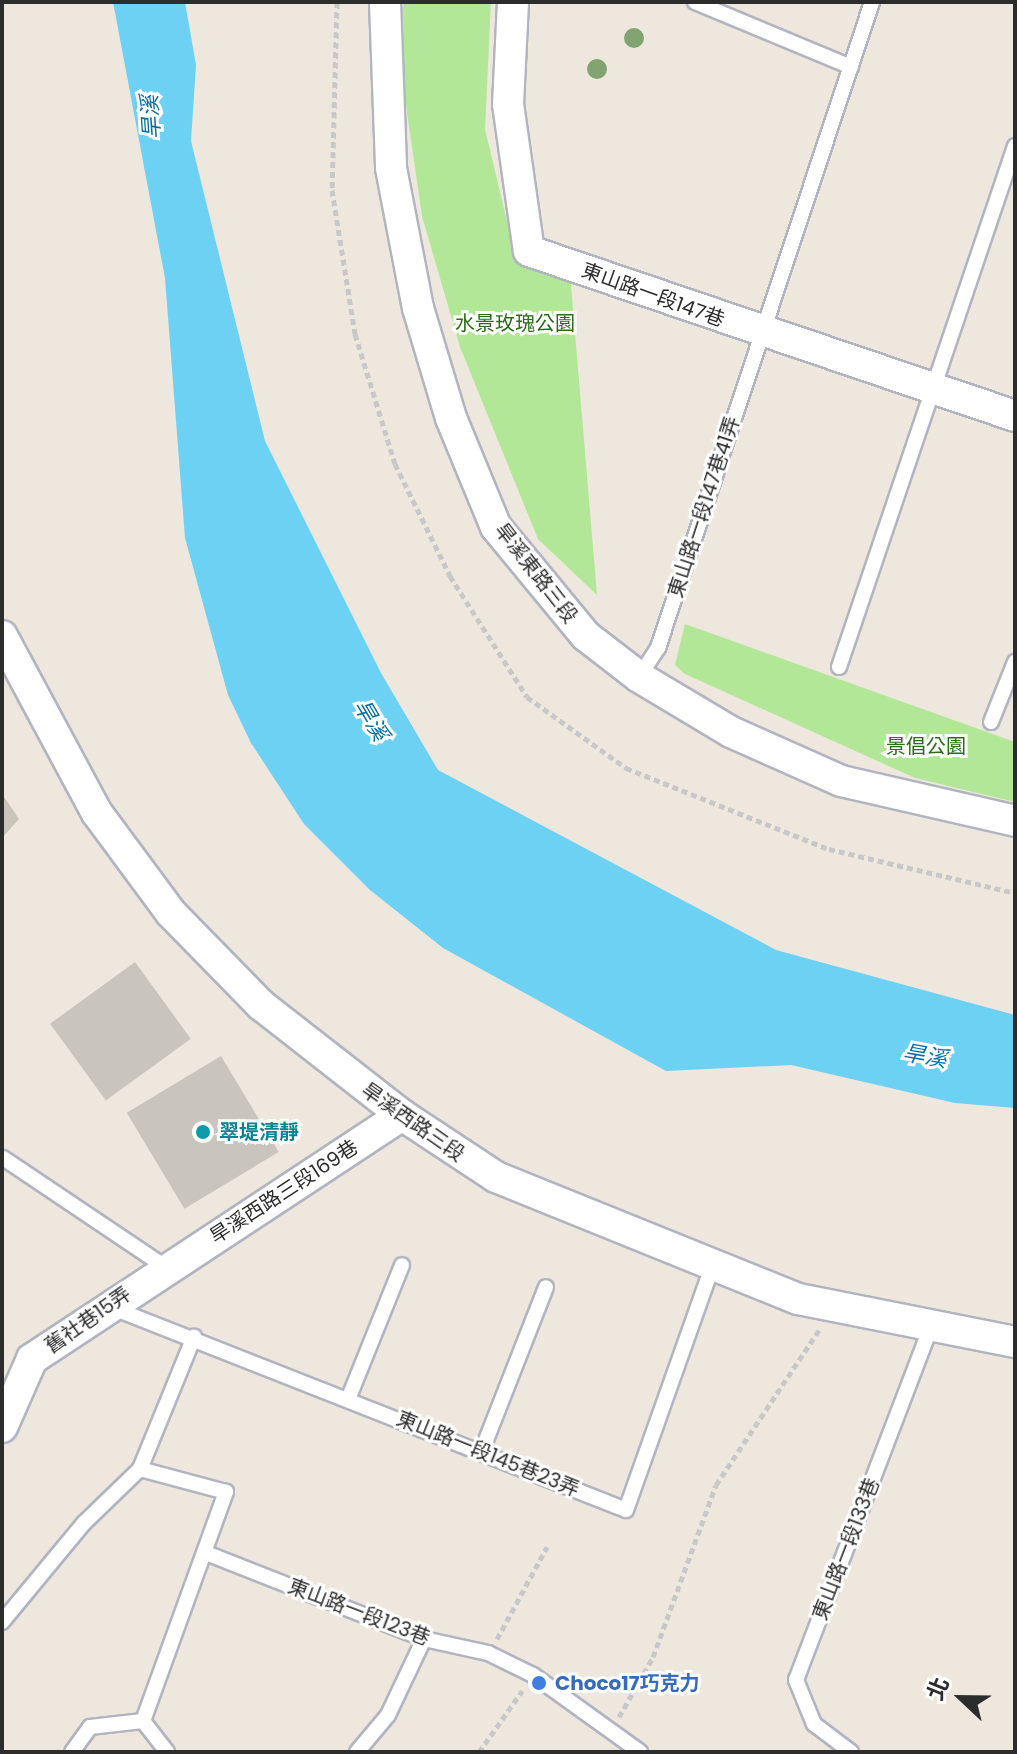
<!DOCTYPE html>
<meta charset="utf-8">
<style>
body{margin:0}
#map{position:relative;width:1017px;height:1754px;overflow:hidden;background:#eee7de;font-family:Poppins,"Noto Sans TC",sans-serif}
div>[style]{position:absolute}
[style*='--x']{left:calc(var(--x)*1px);top:calc(var(--y)*1px);width:calc(var(--w)*1px);rotate:calc(var(--a)*1deg)}
.green>*{inset:0;background:#b3e798}
.water>*{inset:0;background:#6dd1f4}
.building>*{inset:0;background:#c9c5bc;transform-origin:0 0}
.path>*{height:5px;margin-top:-2.5px;transform-origin:0;background:repeating-linear-gradient(90deg,#c8c8c8 0 6px,transparent 0 10px)}
.roads{filter:drop-shadow(2px 0 #b2b4c0) drop-shadow(-2px 0 #b2b4c0) drop-shadow(0 2px #b2b4c0) drop-shadow(0 -2px #b2b4c0)}
.lane>*{height:14px;margin:-7px;padding:0 7px;transform-origin:7px;border-radius:7px;background:#fff}
.street>*{height:30px;margin:-15px;padding:0 15px;transform-origin:15px;border-radius:15px;background:#fff}
.trees>*{width:20px;height:20px;margin:-10px;border-radius:50%;background:#82a471}
.dots>*{width:22px;height:22px;translate:-50% -50%;box-sizing:border-box;border:4px solid #fff;border-radius:50%}
span{translate:-50% -50%;white-space:nowrap;text-align:center;line-height:1.15;-webkit-text-stroke:6px #fff;paint-order:stroke}
.street-label{font-size:20px;color:#2c2c2c}
.park-label{font-size:20px;color:#296e17}
.culture-label{font-size:20px;color:#0d838f;font-weight:700}
.left{translate:0 -50%;text-align:left}
.shop-label{font-size:20px;color:#366cbe;font-weight:700}
.water-label{font-size:22px;color:#076fa5;font-style:italic}
.frame{position:absolute;inset:0;border:4px solid #2c2c2c;pointer-events:none}
.north{position:absolute;left:921px;top:1658px;width:80px;height:80px;-webkit-text-stroke:6px #fff;paint-order:stroke;rotate:292deg;font-size:22px;font-weight:700;line-height:32px;text-align:center;color:#2c2c2c}
.north::after{content:'';display:block;margin:auto;width:28px;height:36px;background:#2c2c2c;clip-path:polygon(50% 0,100% 100%,50% 72%,0 100%)}
</style>
<div id="map">
<div class="green">
<div style="clip-path:polygon(403px 2px,491px 2px,485px 129px,515px 255px,570px 273px,597px 595px,538px 539px,460px 347px,422px 216px,404px 92px)"></div>
<div style="clip-path:polygon(685px 624px,1015px 742px,1015px 802px,915px 778px,685px 674px,675px 665px)"></div>
</div>
<div class="water">
<div style="clip-path:polygon(113px 2px,185px 2px,196px 65px,191px 141px,265px 441px,381px 673px,438px 770px,776px 950px,1015px 1015px,1015px 1108px,955px 1103px,791px 1065px,666px 1071px,443px 948px,370px 890px,304px 824px,251px 743px,228px 695px,185px 538px,165px 278px)"></div>
</div>
<div class="building">
<div style="clip-path:polygon(2px 794px,19px 819px,2px 838px)"></div>
<div style="left:135px;top:962px;width:95px;height:105px;rotate:54deg"></div>
<div style="left:221px;top:1056px;width:112px;height:110px;rotate:59deg"></div>
</div>
<div class="path">
<div style="--x:337;--y:2;--w:188;--a:91.5"></div>
<div style="--x:332;--y:190;--w:146;--a:80.9"></div>
<div style="--x:355;--y:334;--w:136;--a:72.9"></div>
<div style="--x:395;--y:464;--w:125;--a:63.8"></div>
<div style="--x:450;--y:576;--w:143;--a:57.5"></div>
<div style="--x:527;--y:697;--w:122;--a:35.6"></div>
<div style="--x:626;--y:768;--w:219;--a:21.8"></div>
<div style="--x:829;--y:849;--w:191;--a:13.3"></div>
<div style="--x:497;--y:1639;--w:105;--a:-61.5"></div>
<div style="--x:619;--y:1717;--w:69;--a:-60.5"></div>
<div style="--x:653;--y:1657;--w:183;--a:-69.9"></div>
<div style="--x:716;--y:1485;--w:186;--a:-56.4"></div>
<div style="--x:479;--y:1752;--w:75;--a:-54.8"></div>
</div>
<div class="roads">
<div class="lane">
<div style="--x:695;--y:2;--w:169;--a:22.6"></div>
<div style="--x:839;--y:667;--w:550;--a:-71.33"></div>
<div style="--x:639;--y:677;--w:35;--a:-57"></div>
<div style="--x:658;--y:648;--w:681;--a:-71.67"></div>
<div style="--x:991;--y:722;--w:65;--a:-68.2"></div>
<div style="--x:3;--y:1158;--w:195;--a:33.9"></div>
<div style="--x:113;--y:1308;--w:551;--a:21.49"></div>
<div style="--x:626;--y:1510;--w:261;--a:-70.5"></div>
<div style="--x:349;--y:1397;--w:142;--a:-68.1"></div>
<div style="--x:481;--y:1453;--w:178;--a:-68.6"></div>
<div style="--x:206;--y:1553;--w:234;--a:21.5"></div>
<div style="--x:424;--y:1639;--w:66;--a:12.3"></div>
<div style="--x:488;--y:1653;--w:50;--a:26.1"></div>
<div style="--x:533;--y:1675;--w:132;--a:35.7"></div>
<div style="--x:2;--y:1622;--w:129;--a:-50.4"></div>
<div style="--x:84;--y:1523;--w:78;--a:-44"></div>
<div style="--x:140;--y:1469;--w:143;--a:-67.8"></div>
<div style="--x:143;--y:1721;--w:39;--a:52"></div>
<div style="--x:72;--y:1752;--w:31;--a:-54"></div>
<div style="--x:90;--y:1727;--w:53;--a:-6.5"></div>
<div style="--x:143;--y:1721;--w:244;--a:-70.1"></div>
<div style="--x:226;--y:1492;--w:89;--a:-165"></div>
<div style="--x:357;--y:1752;--w:48;--a:-50"></div>
<div style="--x:388;--y:1715;--w:84;--a:-64.7"></div>
<div style="--x:851;--y:1752;--w:46;--a:-142.9"></div>
<div style="--x:814;--y:1724;--w:48;--a:-112.2"></div>
<div style="--x:796;--y:1680;--w:376;--a:-69.1"></div>
</div>
<div class="street">
<div style="--x:385;--y:2;--w:166;--a:87.9"></div>
<div style="--x:391;--y:168;--w:143;--a:79.1"></div>
<div style="--x:418;--y:308;--w:115;--a:73.3"></div>
<div style="--x:451;--y:418;--w:118;--a:67.6"></div>
<div style="--x:496;--y:527;--w:141;--a:50.5"></div>
<div style="--x:586;--y:636;--w:67;--a:37.7"></div>
<div style="--x:639;--y:677;--w:107;--a:30.9"></div>
<div style="--x:731;--y:732;--w:120;--a:24"></div>
<div style="--x:841;--y:781;--w:179;--a:12.9"></div>
<div style="--x:513;--y:2;--w:102;--a:92.8"></div>
<div style="--x:508;--y:104;--w:148;--a:81.9"></div>
<div style="--x:529;--y:251;--w:513;--a:18.75"></div>
<div style="--x:2;--y:636;--w:201;--a:61.8"></div>
<div style="--x:97;--y:813;--w:124;--a:53.5"></div>
<div style="--x:171;--y:913;--w:129;--a:45.6"></div>
<div style="--x:261;--y:1005;--w:179;--a:38"></div>
<div style="--x:402;--y:1115;--w:113;--a:33.4"></div>
<div style="--x:496;--y:1177;--w:326;--a:22"></div>
<div style="--x:798;--y:1299;--w:221;--a:11.2"></div>
<div style="--x:2;--y:1427;--w:74;--a:-66.2"></div>
<div style="--x:32;--y:1359;--w:443;--a:-33.4"></div>
</div>
</div>
<div class="trees">
<div style="left:634px;top:38px"></div>
<div style="left:597px;top:69px"></div>
</div>
<div class="dots">
<div style="left:203px;top:1132px;background:#0f9aa8"></div>
<div style="left:539px;top:1683px;background:#3f7fe0"></div>
</div>
<div class="street-label">
<span style="left:653px;top:295px;rotate:20deg">東山路一段147巷</span>
<span style="left:704px;top:507px;rotate:-72deg">東山路一段147巷41弄</span>
<span style="left:536px;top:573px;rotate:52deg">旱溪東路三段</span>
<span style="left:413px;top:1122px;rotate:35deg">旱溪西路三段</span>
<span style="left:284px;top:1192px;rotate:-33deg">旱溪西路三段169巷</span>
<span style="left:88px;top:1320px;rotate:-35deg">舊社巷15弄</span>
<span style="left:488px;top:1454px;rotate:22deg">東山路一段145巷23弄</span>
<span style="left:846px;top:1549px;rotate:-69deg">東山路一段133巷</span>
<span style="left:359px;top:1612px;rotate:21deg">東山路一段123巷</span>
</div>
<div class="park-label">
<span style="left:515px;top:323px">水景玫瑰公園</span>
<span style="left:926px;top:746px">景倡公園</span>
</div>
<div class="culture-label">
<span class="left" style="left:219px;top:1132px">翠堤清靜</span>
</div>
<div class="shop-label">
<span class="left" style="left:555px;top:1683px">Choco17巧克力</span>
</div>
<div class="water-label">
<span style="left:151px;top:117px;rotate:-94deg">旱溪</span>
<span style="left:371px;top:720px;rotate:59deg">旱溪</span>
<span style="left:925px;top:1056px;rotate:10deg">旱溪</span>
</div>
<div class="frame"></div>
<div class="north">北</div>
</div>
